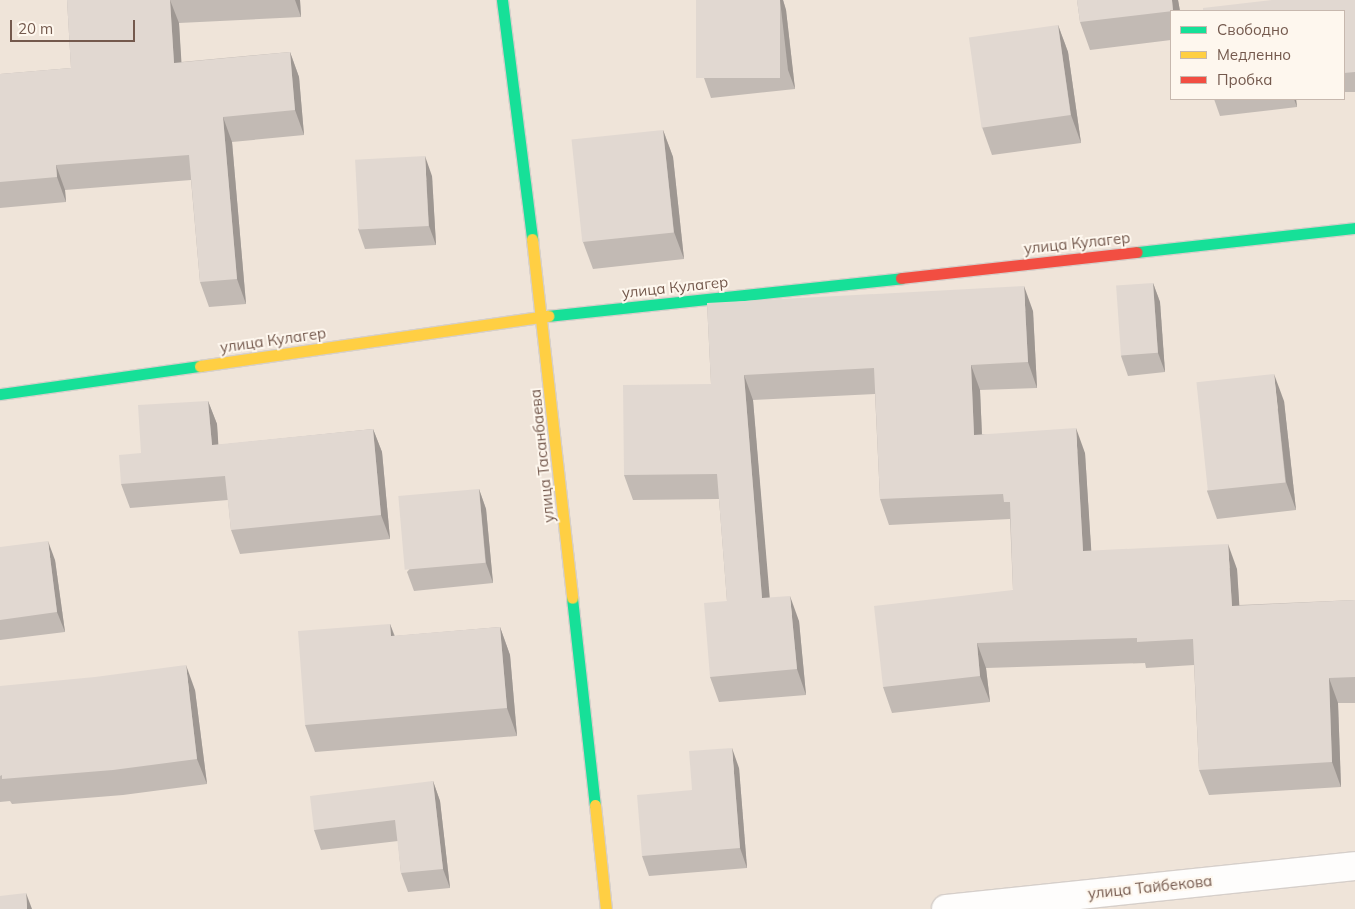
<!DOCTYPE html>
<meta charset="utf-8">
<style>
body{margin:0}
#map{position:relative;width:1355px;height:909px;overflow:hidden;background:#f6f2eb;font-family:Mulish,sans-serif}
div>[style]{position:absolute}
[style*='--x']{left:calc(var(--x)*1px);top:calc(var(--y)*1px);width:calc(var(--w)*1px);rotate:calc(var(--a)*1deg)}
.residential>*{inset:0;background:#efe4d9}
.roads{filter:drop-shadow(1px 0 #d6cfca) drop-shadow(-1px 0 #d6cfca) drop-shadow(0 1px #d6cfca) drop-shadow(0 -1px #d6cfca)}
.street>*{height:28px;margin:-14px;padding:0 14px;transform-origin:14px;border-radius:14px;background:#fefdfc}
.fast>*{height:11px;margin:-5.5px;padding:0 5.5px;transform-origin:5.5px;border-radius:5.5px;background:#16e098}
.slow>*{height:11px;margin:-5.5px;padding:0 5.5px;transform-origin:5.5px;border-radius:5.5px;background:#ffcf43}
.jam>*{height:11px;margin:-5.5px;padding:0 5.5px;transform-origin:5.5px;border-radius:5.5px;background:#f24e42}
.wall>*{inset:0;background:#c2bab4;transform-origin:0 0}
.shaded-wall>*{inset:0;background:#9e9792}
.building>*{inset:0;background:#e1d8d1;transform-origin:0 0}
span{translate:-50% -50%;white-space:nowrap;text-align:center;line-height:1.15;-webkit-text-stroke:4px #fef7ee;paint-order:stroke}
.street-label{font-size:15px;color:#74594d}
.legend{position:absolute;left:1170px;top:10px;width:175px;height:90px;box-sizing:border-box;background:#fef7ee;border:1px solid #c7b8ae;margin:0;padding:6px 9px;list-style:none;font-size:15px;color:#74594d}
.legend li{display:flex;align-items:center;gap:10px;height:25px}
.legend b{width:25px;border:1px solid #c7b8ae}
.scale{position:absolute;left:10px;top:20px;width:125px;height:22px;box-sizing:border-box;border:2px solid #74594d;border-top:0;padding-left:6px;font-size:15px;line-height:18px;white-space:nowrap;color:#74594d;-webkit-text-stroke:4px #fef7ee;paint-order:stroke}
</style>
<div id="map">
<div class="residential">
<div style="clip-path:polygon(evenodd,0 0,1355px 0,1355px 909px,0 909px,0 0,1171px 11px,1344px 11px,1344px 99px,1171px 99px,1171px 11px)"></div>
</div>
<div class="roads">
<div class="street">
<div style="--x:946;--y:909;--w:411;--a:-6"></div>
</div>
<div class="fast">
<div style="--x:502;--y:0;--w:241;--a:82.8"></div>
<div style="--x:1137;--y:252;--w:219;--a:-6.3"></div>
<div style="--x:548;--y:316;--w:355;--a:-6.1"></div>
<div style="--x:0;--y:394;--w:202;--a:-8"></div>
<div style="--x:572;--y:598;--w:208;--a:83.7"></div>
</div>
<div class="slow">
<div style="--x:532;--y:239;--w:361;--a:83.6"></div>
<div style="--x:200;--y:366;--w:352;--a:-8.2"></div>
<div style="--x:595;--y:805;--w:105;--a:84"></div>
</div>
<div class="jam">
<div style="--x:901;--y:278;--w:237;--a:-6.3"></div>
</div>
</div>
<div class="wall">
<div style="clip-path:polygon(67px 0,300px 0,301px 17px,179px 23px,181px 62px,290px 52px,299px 77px,304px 135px,232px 142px,246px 304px,209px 307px,200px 282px,191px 180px,65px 190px,66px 202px,0 208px,0 74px,71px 68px)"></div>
<div style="clip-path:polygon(696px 0,783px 0,786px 10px,795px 89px,711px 98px,704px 78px)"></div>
<div style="clip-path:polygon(1077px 0,1178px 0,1180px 11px,1171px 11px,1171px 40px,1090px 50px,1080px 22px)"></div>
<div style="left:1355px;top:0;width:92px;height:16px;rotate:90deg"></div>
<div style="clip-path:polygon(1058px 25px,1068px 52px,1081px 143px,992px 155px,982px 127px)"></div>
<div style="clip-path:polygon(1214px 99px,1296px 99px,1297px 107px,1220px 116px)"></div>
<div style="clip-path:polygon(663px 130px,673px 157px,684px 259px,593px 269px,583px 242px)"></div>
<div style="clip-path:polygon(432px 176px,436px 245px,365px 249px,358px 229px)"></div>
<div style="clip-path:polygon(1153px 283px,1160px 302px,1165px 372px,1128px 376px,1121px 356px)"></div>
<div style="clip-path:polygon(707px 303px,1033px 311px,1037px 388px,980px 390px,982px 434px,1085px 453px,1091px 551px,1237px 569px,1239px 605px,1355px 600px,1355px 703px,1338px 703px,1341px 787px,1209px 795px,1199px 770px,1194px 665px,1146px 668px,1145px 663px,986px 668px,990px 702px,892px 713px,883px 687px,1013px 590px,1010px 519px,889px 525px,880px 499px,875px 394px,753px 400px,769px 598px,799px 621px,806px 695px,719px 702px,710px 677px,727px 601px,719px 499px,633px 500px,624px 475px,711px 384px)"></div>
<div style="clip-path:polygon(208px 401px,217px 424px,218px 445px,373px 429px,382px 452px,390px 539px,240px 554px,231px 530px,228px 500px,130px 508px,121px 484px,141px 453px)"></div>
<div style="clip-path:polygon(1284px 401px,1296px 510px,1217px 519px,1207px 491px)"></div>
<div style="clip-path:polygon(479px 489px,486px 509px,493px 583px,414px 591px,407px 572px)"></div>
<div style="clip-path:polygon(0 547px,55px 560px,65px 632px,0 640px)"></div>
<div style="clip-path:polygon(390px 624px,395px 636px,500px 627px,510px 655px,517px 736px,315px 752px,305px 725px)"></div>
<div style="clip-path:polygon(0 686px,195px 690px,207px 784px,123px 795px,12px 804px,10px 801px,0 802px)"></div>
<div style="clip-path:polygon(739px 768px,747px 868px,649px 876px,642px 856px,692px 790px)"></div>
<div style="clip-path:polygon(433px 781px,440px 801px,450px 888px,408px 892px,401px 873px,398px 841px,321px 850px,314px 830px)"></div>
</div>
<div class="shaded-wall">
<div style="clip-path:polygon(170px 0,179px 23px,183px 87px,174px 63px)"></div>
<div style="clip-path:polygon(295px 0,300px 0,301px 17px)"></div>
<div style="clip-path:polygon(780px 0,783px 0,786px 10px,795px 89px,788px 70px)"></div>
<div style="clip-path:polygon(1172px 0,1178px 0,1180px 11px,1173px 11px)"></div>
<div style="clip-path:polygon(1058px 25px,1068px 52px,1081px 143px,1071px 115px)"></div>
<div style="clip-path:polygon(290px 52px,299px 77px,304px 135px,295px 110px)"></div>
<div style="clip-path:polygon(1294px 99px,1296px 99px,1297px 107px)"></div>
<div style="clip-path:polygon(223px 117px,232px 142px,246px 304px,237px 279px)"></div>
<div style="clip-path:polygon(663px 130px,673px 157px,684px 259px,674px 232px)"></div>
<div style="clip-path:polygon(425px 156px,432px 176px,436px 245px,429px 226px)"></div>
<div style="clip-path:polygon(56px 165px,65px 190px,66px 202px,57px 177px)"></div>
<div style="clip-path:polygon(1153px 283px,1160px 302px,1165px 372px,1158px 353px)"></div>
<div style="clip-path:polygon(1024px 286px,1033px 311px,1037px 388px,1028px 362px)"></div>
<div style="clip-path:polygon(971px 365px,980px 390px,983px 460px,974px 435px)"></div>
<div style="clip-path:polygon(1274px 374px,1284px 401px,1296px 510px,1286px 482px)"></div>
<div style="clip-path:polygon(744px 375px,753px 400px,772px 624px,762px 598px)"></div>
<div style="clip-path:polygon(208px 401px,217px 424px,220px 469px,212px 445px)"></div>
<div style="clip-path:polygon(1076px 428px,1085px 453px,1093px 577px,1083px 551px)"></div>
<div style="clip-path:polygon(373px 429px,382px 452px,390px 539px,381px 515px)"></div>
<div style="clip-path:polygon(479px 489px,486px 509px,493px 583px,486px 563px)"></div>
<div style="clip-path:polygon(48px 541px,55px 560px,65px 632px,57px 612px)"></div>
<div style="clip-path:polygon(1228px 544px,1237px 569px,1241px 631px,1232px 606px)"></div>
<div style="clip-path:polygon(790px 596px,799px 621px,806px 695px,797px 669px)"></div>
<div style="clip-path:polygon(390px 624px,400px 652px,391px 636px)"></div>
<div style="clip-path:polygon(500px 627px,510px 655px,517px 736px,507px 708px)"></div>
<div style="clip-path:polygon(977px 643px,986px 668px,990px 702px,980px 676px)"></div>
<div style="clip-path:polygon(186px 665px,195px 690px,207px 784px,197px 759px)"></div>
<div style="clip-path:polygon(1329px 678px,1338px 703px,1341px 787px,1332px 762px)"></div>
<div style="clip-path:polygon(732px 748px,739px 768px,747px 868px,740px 848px)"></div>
<div style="clip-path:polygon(433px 781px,440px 801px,450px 888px,443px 869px)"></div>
<div style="clip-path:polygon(26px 893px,32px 909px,27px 909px)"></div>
</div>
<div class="building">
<div style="clip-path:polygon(67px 0,170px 0,174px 63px,290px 52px,295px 110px,223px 117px,237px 279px,200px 282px,189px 155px,56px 165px,57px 177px,0 182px,0 74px,71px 68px)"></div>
<div style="left:696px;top:0;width:84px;height:78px"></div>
<div style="clip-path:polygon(1077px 0,1172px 0,1173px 11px,1080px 22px)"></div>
<div style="clip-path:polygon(1272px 0,1355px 0,1355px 72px,1344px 73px,1344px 11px,1203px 11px,1203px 8px)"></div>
<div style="left:1058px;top:25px;width:91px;height:90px;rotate:82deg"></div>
<div style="left:663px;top:130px;width:103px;height:92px;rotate:84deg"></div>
<div style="left:425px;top:156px;width:70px;height:70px;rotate:87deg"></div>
<div style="left:1153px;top:283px;width:70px;height:37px;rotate:86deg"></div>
<div style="clip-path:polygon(1024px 286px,1028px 362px,971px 365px,974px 435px,1076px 428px,1083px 551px,1228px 544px,1232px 606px,1355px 600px,1355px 677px,1329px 678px,1332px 762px,1199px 770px,1193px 639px,1137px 642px,1137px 638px,977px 643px,980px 676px,883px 687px,874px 606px,1013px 590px,1010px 502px,1004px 502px,1003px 494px,880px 499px,874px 368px,744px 375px,762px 598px,790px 596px,797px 669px,710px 677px,704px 603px,727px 601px,717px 474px,624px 475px,623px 385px,711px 384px,707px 303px)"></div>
<div style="left:1274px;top:374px;width:109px;height:78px;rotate:84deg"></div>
<div style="clip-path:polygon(208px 401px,212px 445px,373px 429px,381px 515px,231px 530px,225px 476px,121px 484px,119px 455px,141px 453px,138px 405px)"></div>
<div style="left:479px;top:489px;width:74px;height:81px;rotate:85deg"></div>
<div style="clip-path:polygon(48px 541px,57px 612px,0 620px,0 547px)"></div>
<div style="clip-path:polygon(390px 624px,391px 636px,500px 627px,507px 708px,305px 725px,298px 631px)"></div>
<div style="clip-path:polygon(186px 665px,197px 759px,113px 770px,2px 779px,2px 775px,0 776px,0 686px,95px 677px)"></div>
<div style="clip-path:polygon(732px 748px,740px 848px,642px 856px,637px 795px,692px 790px,689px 751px)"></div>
<div style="clip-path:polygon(433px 781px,443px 869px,401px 873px,395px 820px,314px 830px,310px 796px)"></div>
<div style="clip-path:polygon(26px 893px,27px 909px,0 909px,0 896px)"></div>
</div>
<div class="street-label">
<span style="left:1077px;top:243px;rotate:-6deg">улица Кулагер</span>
<span style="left:675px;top:287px;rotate:-6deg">улица Кулагер</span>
<span style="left:273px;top:340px;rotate:-8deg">улица Кулагер</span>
<span style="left:542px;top:456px;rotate:-96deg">улица Тасанбаева</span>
<span style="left:1150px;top:887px;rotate:-6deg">улица Тайбекова</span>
</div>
<ul class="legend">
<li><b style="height:6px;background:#16e098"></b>Свободно</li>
<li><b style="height:6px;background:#ffcf43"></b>Медленно</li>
<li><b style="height:6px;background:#f24e42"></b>Пробка</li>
</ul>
<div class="scale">20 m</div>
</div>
